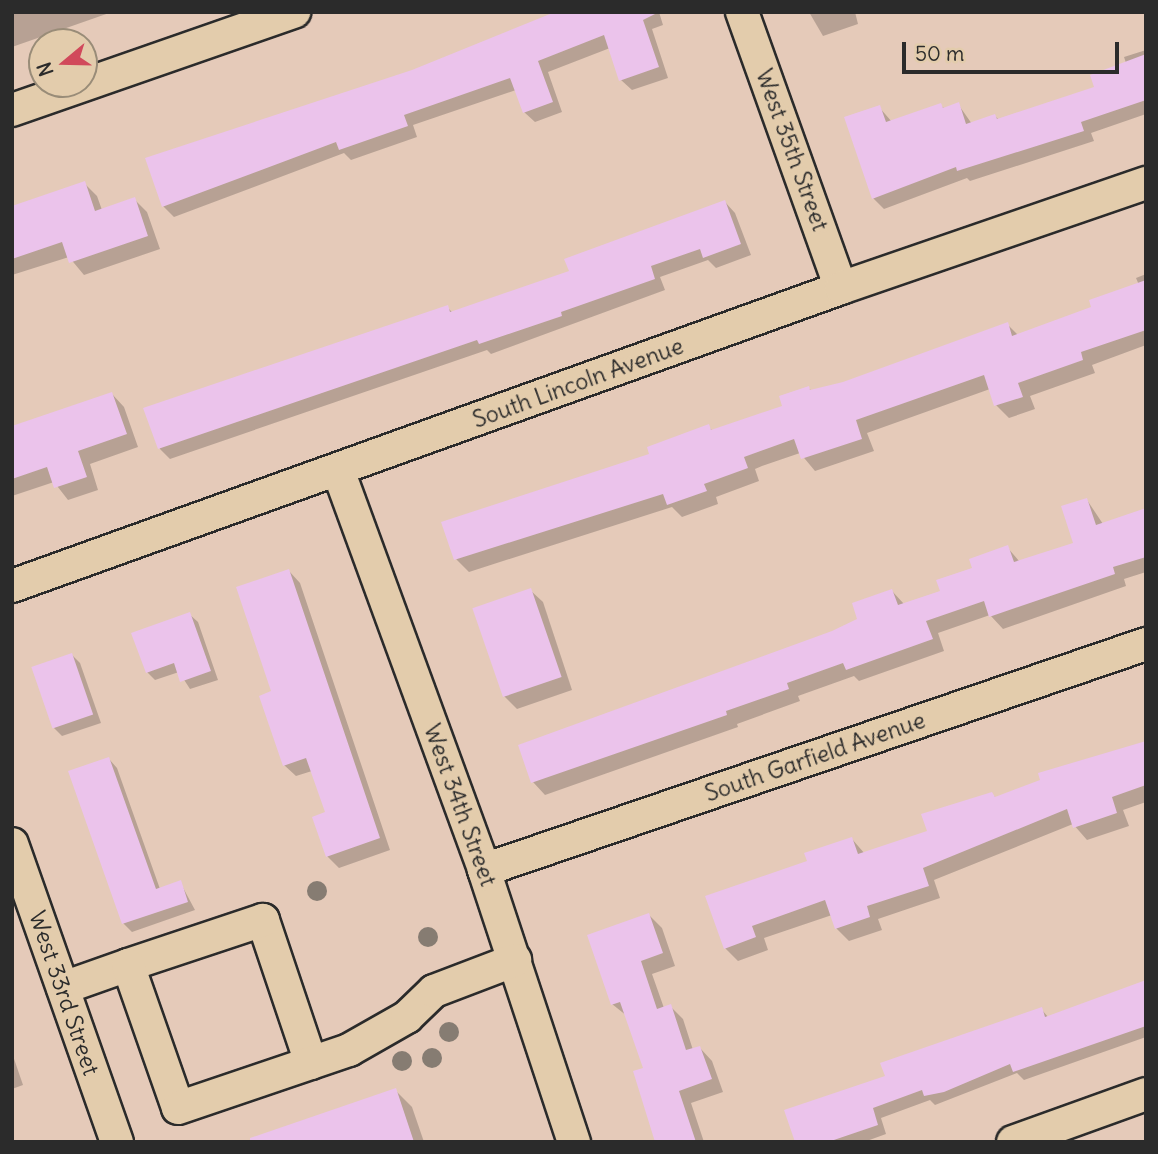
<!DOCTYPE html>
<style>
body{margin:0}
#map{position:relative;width:1158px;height:1154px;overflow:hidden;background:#e5cab9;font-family:Delius,sans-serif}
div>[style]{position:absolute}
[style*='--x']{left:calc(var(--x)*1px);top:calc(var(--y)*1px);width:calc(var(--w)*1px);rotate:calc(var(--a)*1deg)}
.shadow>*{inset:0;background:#0003}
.building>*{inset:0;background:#ebc3eb;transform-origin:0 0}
.roads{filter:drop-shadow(2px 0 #2b2b2b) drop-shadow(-2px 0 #2b2b2b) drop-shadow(0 2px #2b2b2b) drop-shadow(0 -2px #2b2b2b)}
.minor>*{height:32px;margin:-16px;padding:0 16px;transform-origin:16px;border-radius:16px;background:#e3ccac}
.trees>*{width:20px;height:20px;margin:-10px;border-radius:50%;background:#867c72}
span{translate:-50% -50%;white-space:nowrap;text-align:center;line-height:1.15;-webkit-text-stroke:7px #e3ccac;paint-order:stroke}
.street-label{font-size:23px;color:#2b2b2b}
.frame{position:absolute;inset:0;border:14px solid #2b2b2b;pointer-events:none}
.north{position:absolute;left:28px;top:28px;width:70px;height:70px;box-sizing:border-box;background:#e3ccac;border:2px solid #998c78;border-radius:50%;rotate:251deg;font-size:19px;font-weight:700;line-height:28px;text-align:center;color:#2b2b2b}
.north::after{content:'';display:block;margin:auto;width:24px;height:32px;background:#d1495b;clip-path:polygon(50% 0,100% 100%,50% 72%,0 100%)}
.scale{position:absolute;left:902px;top:42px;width:217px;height:32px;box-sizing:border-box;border:4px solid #2b2b2b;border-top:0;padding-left:9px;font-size:21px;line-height:24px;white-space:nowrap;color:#2b2b2b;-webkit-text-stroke:5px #e3ccac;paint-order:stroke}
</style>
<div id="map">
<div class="shadow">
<div style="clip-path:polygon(12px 12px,112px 12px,12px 47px)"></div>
<div style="clip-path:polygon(561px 12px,659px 12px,663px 25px,652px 29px,668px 78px,632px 90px,621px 80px,610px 48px,548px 72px,562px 112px,535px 122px,524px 112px,516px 90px,413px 125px,417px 137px,351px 160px,344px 153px,174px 217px,163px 206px,413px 72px)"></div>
<div style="clip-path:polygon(809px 12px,855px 12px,858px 24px,823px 36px)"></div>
<div style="clip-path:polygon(1146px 50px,1146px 114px,1091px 133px,1094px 141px,970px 181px,967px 178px,884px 209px,873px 198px,879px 107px,892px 122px,940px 105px,945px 109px,958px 104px,972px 124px,995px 116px,999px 120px,1097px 88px,1126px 63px,1124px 57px)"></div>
<div style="clip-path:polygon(84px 183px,97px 196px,102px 210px,134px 199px,147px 212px,160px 249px,84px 275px,69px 257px,12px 275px,12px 207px)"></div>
<div style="clip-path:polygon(725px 202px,735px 213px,751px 255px,716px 268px,708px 260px,660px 277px,665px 290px,491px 354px,487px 350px,170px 459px,160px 449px,146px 409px,447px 307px,453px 313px,571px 273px)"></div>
<div style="clip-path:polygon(1146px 274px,1146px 345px,1092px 365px,1095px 373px,1030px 396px,1035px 409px,1009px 418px,996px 405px,990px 389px,867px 433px,874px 451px,815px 471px,800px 453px,762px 466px,755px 469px,759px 481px,716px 497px,718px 504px,682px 517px,672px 507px,469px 572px,456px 559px,708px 427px,713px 431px,784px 407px,808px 388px,812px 391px,843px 384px,1007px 324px,1018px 335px,1094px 308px,1139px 285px,1136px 278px)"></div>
<div style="clip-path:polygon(112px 394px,124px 407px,138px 447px,90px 464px,98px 490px,68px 500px,54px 482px,12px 496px,12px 432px)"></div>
<div style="clip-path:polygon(1087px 500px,1103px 524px,1146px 526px,1146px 572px,1124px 579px,1126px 586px,1003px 629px,990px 615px,938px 633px,944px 651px,859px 681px,854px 676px,798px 696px,800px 701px,737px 724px,738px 727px,545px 795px,533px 782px,521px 746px,832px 633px,859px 620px,892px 591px,904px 604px,942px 592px,1007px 547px,1020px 562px,1075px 545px)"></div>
<div style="clip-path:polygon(289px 571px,300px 583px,390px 850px,339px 868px,327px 856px,327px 813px,312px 771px,296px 776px,284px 765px,274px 692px)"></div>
<div style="clip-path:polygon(530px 590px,543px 602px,572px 690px,517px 709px,504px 696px)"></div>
<div style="clip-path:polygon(189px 614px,198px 622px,218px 680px,190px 689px,179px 672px,155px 680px,147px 672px)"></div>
<div style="clip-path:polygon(72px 655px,80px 663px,101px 723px,62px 736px,54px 728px)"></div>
<div style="clip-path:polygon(1146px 743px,1146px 802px,1123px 810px,1129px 826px,1087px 840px,1073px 824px,934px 880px,940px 898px,878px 919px,882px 930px,849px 941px,836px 928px,832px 915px,764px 938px,768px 950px,738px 961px,725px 948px,809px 862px,852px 839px,865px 854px,930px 832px,992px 794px,996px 798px)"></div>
<div style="clip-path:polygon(109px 759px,117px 768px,160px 889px,180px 882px,195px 910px,132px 932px,123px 923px)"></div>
<div style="clip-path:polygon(649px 915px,662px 928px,675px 966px,652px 974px,664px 1008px,670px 1006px,683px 1019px,693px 1050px,700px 1048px,712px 1061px,723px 1092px,691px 1103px,704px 1142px,658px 1142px,645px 1069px,627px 1016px,612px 1004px)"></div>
<div style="clip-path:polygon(1146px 983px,1146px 1037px,1024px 1080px,1017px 1073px,935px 1105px,930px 1100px,881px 1118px,886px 1134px,864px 1142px,797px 1142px,887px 1077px,1041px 1009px,1049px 1018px)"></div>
<div style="clip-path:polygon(12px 1053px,23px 1085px,12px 1089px)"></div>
<div style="clip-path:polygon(395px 1090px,412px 1107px,424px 1142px,252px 1142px)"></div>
</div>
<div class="building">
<div style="clip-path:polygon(555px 12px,659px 12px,643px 20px,659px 67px,619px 81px,604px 35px,538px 61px,553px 102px,523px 113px,510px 78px,404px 115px,408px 126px,339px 150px,336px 142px,162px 207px,145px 158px,412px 70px)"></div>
<div style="clip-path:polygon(1146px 54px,1146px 100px,1081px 122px,1084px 131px,957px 171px,956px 167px,872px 199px,844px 117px,880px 105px,886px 122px,941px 103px,943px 108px,959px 102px,966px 124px,995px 114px,997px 119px,1094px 87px,1090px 75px)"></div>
<div style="clip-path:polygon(85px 181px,95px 211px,135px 197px,148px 236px,69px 263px,62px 242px,12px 259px,12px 206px)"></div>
<div style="clip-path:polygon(725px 200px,741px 244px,703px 258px,700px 249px,651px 266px,655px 279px,561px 312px,562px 316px,479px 344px,477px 340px,158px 449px,143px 408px,448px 305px,450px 312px,569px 271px,564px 259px)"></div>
<div style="clip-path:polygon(1146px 280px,1146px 330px,1081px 352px,1083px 360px,1018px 383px,1023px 397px,994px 406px,984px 375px,856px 420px,862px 439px,801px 459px,794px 439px,744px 457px,748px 468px,704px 484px,707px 491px,667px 505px,663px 494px,454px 560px,441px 522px,649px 454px,647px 447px,709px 424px,711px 430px,782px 406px,779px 396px,809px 386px,810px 390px,843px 382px,1008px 322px,1012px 336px,1091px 307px,1089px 300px)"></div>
<div style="clip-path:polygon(112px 392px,127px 434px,78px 451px,87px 477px,54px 488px,47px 467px,12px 479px,12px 426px)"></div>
<div style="clip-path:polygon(1087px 498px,1096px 525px,1146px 508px,1146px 557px,1113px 567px,1115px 574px,989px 617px,984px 601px,926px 621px,933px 639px,846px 670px,843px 663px,787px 683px,789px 689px,726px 711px,727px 715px,531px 783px,518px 745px,832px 631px,857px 619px,852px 603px,892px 589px,898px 605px,940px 591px,936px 580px,972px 568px,969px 559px,1008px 545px,1014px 562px,1073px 543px,1061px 506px)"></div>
<div style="clip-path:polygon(289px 569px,380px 838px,326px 857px,312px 817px,325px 812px,306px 758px,283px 766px,259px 696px,271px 691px,236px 587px)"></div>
<div style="left:531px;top:588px;width:94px;height:62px;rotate:71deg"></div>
<div style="clip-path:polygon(190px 612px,211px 671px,180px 682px,174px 663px,146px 673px,131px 633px)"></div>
<div style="left:72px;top:653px;width:65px;height:43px;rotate:71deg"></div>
<div style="clip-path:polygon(1146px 741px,1146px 785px,1112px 797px,1117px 813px,1073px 828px,1067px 809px,923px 868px,929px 886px,867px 906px,870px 917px,835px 929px,825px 900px,752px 926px,756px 937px,724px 949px,705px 896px,807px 861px,804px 853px,852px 837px,858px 854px,927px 831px,921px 814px,992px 792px,995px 797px,1040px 780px,1038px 773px)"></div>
<div style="clip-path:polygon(109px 757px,156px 889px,181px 880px,188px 902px,122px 924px,68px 771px)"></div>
<div style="clip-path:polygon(649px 913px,663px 953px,641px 961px,657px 1009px,671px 1004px,686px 1050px,700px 1046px,712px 1079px,679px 1091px,696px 1142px,655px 1142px,633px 1071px,643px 1068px,620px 1002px,611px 1005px,587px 935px)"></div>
<div style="clip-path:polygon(1146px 980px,1146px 1026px,1013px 1072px,1010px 1064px,944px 1092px,924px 1096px,922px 1090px,873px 1108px,878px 1125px,828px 1142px,795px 1142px,784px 1110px,885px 1076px,880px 1063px,1042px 1007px,1045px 1017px)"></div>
<div style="clip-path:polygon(396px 1088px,414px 1142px,250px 1142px,250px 1138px)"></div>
</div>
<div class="roads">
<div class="minor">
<div style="--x:742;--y:12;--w:293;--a:70.3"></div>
<div style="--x:12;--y:110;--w:299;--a:-19.2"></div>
<div style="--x:338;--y:470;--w:426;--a:69.9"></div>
<div style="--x:484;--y:870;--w:287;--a:71.7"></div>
<div style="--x:12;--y:586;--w:881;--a:-19.77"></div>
<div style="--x:841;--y:288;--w:323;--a:-19"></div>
<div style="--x:12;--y:844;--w:316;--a:70.6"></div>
<div style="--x:484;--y:870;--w:700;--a:-18.85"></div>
<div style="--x:63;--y:988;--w:69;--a:-19.5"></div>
<div style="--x:311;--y:1063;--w:151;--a:-108.6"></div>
<div style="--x:263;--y:920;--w:142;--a:161.6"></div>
<div style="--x:128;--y:965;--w:151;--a:70.7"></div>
<div style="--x:178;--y:1108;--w:181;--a:-18.7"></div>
<div style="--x:349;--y:1050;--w:67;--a:-29.6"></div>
<div style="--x:407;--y:1017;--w:37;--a:-44"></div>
<div style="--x:434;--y:991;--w:87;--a:-20.9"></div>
<div style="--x:1013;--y:1142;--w:141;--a:-19.8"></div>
</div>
</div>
<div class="trees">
<div style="left:317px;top:891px"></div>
<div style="left:428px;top:937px"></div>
<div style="left:449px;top:1032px"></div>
<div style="left:432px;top:1058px"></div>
<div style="left:402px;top:1061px"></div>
</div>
<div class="street-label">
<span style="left:792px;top:150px;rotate:70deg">West 35th Street</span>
<span style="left:578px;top:383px;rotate:-20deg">South Lincoln Avenue</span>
<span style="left:815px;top:757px;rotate:-19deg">South Garfield Avenue</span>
<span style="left:460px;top:805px;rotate:70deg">West 34th Street</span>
<span style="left:64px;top:993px;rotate:71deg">West 33rd Street</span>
</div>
<div class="frame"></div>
<div class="north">N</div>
<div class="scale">50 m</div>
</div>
